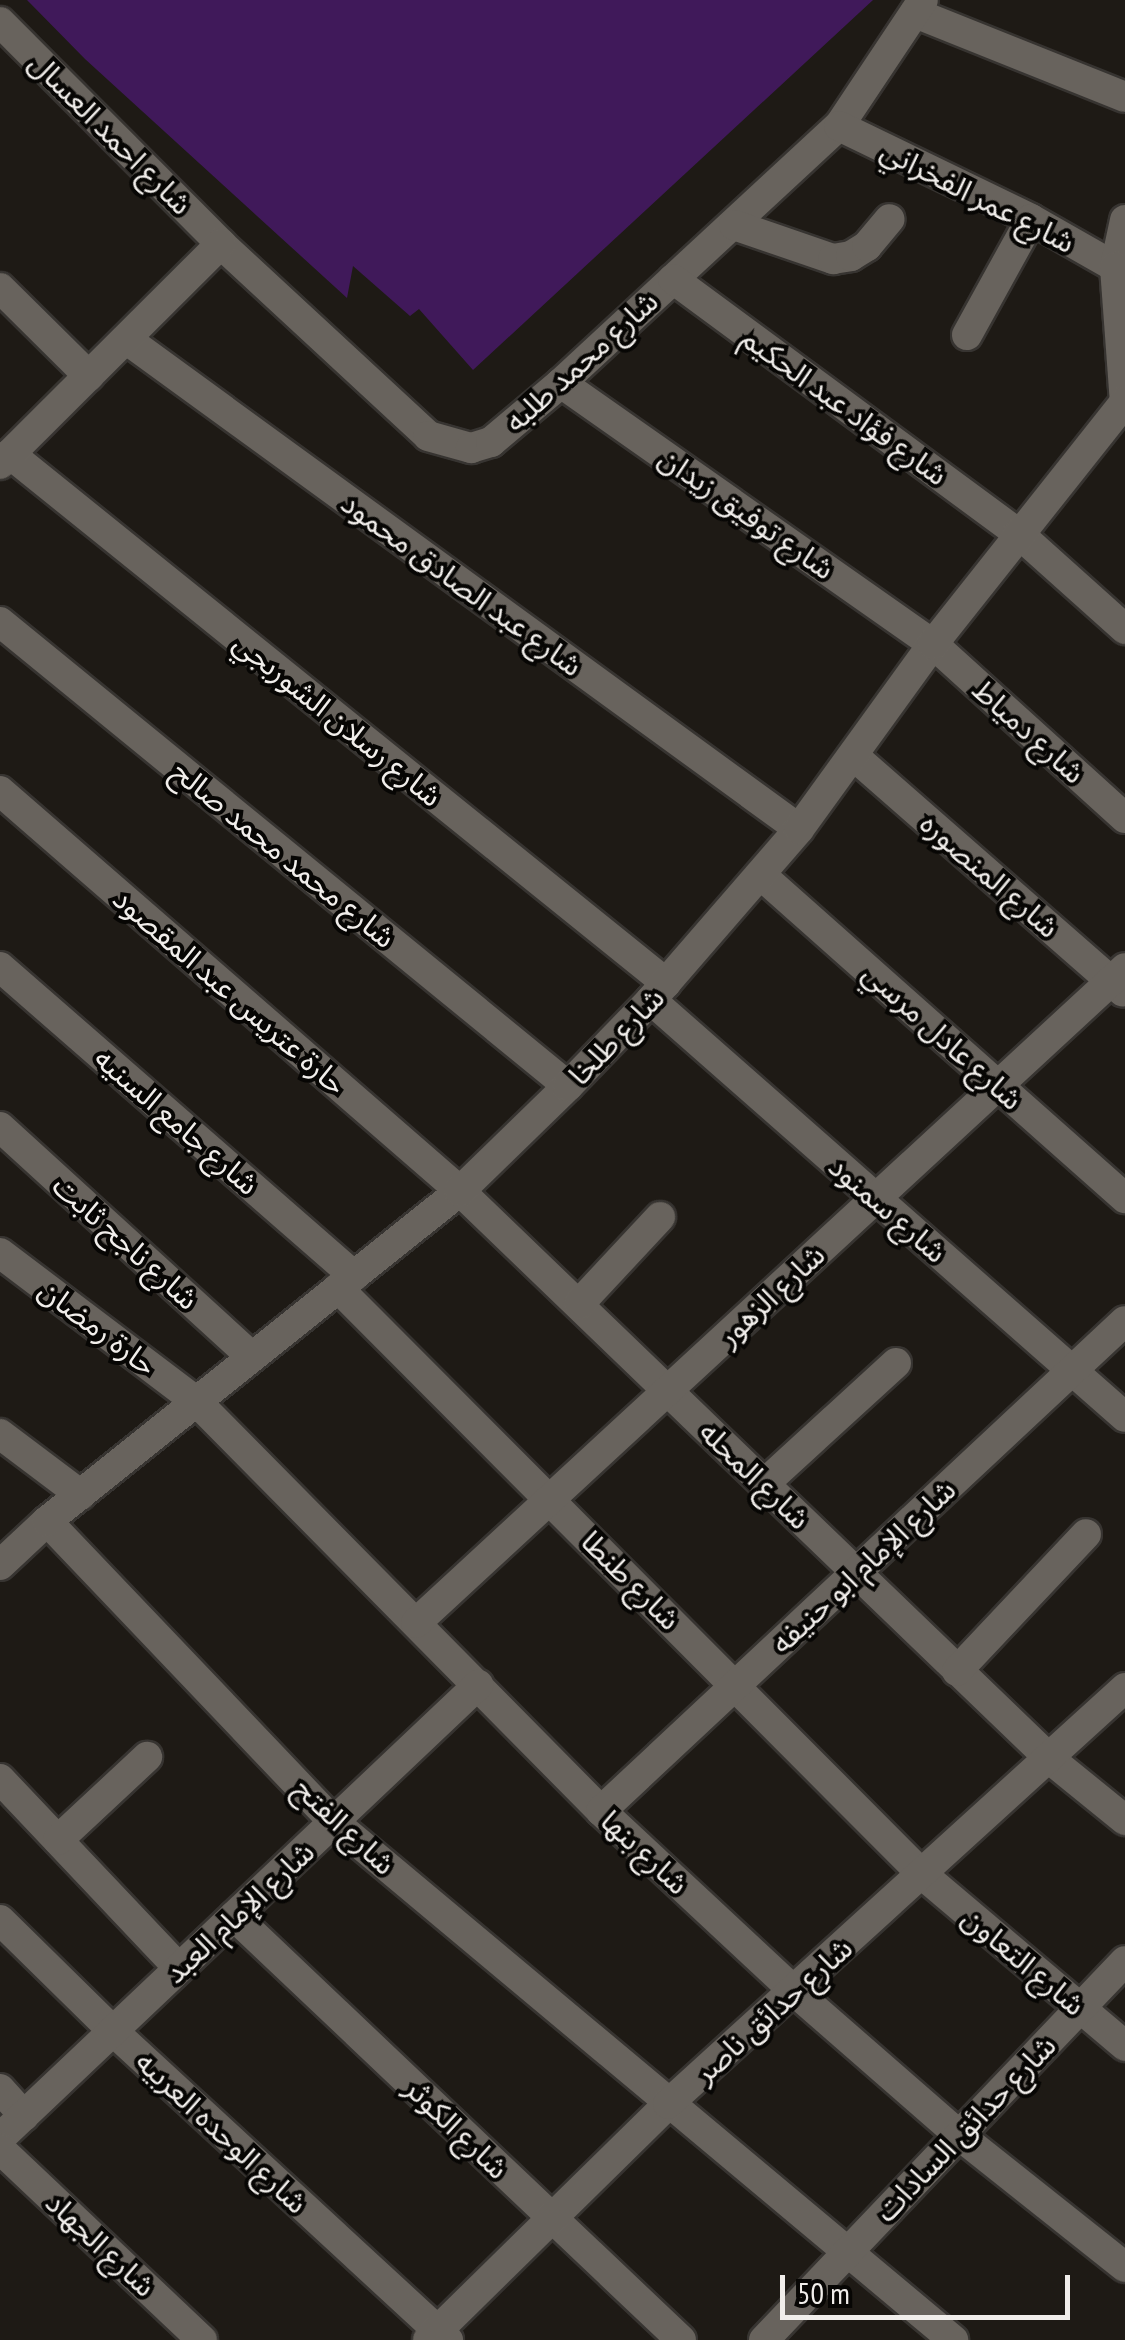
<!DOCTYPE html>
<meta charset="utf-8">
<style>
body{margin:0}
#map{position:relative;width:1125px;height:2340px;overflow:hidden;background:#1e1a15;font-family:"PT Sans Narrow","Noto Sans Arabic",sans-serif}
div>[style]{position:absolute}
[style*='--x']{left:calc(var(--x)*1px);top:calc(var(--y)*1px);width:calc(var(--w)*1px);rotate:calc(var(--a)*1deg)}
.building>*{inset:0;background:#40195a}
.roads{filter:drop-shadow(2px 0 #373431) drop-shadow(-2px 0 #373431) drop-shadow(0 2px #373431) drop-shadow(0 -2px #373431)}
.street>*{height:30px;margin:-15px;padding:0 15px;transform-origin:15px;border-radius:15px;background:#68635d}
span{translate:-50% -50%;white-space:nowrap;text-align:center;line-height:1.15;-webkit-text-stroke:8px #070604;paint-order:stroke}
.street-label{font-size:30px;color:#f1eeeb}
.scale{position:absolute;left:780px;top:2275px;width:290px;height:45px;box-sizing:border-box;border:5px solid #f1eeeb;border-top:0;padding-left:12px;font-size:30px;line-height:35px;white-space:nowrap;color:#f1eeeb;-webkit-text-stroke:8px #070604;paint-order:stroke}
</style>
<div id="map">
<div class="building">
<div style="clip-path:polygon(27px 0,873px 0,473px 370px,419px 309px,410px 316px,353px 266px,347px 298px,85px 59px)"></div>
</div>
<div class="roads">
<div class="street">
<div style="--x:915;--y:13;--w:226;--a:21.8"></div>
<div style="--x:0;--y:22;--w:313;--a:45.1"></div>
<div style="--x:221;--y:244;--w:282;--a:42.8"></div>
<div style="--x:428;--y:436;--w:45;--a:15.6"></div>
<div style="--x:471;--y:448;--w:21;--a:-17"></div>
<div style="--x:491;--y:442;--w:92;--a:-40.1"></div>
<div style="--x:561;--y:383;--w:379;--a:-42.8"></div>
<div style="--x:839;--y:126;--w:151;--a:-56.3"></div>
<div style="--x:839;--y:126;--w:213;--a:25.8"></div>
<div style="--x:1031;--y:219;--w:97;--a:29.7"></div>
<div style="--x:1125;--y:220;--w:48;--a:102"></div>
<div style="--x:1115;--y:267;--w:135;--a:85.8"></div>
<div style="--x:734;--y:225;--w:105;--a:19"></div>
<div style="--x:833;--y:259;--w:18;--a:-9"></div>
<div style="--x:851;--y:256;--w:19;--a:-32"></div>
<div style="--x:867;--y:246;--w:35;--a:-50"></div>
<div style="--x:673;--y:279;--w:428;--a:36.4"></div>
<div style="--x:1018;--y:533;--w:144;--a:41.9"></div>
<div style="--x:0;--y:288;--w:125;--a:44.7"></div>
<div style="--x:967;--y:335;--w:132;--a:-61.1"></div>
<div style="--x:126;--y:339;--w:832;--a:36.06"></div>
<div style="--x:561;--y:383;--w:454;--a:35.1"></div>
<div style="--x:933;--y:644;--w:259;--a:42.2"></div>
<div style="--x:10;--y:454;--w:843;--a:38.88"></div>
<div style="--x:0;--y:464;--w:312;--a:-44.9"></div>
<div style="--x:0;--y:622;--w:733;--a:39.25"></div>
<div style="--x:855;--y:757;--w:356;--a:41.2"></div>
<div style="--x:0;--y:791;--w:610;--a:41.01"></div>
<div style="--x:460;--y:1191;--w:819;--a:43.91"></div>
<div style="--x:1050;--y:1759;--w:97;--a:39.1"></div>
<div style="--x:761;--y:875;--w:487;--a:41.6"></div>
<div style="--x:0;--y:967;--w:470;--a:41.1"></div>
<div style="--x:651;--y:1000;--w:631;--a:41.34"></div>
<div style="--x:0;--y:1127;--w:341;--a:42.4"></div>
<div style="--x:0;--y:1253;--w:247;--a:37.1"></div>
<div style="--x:197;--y:1402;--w:575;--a:45.35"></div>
<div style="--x:601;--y:1811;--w:264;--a:43"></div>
<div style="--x:794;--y:1991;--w:219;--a:41.1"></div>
<div style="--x:959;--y:2135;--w:212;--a:38.5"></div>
<div style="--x:338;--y:1288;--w:829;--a:45.1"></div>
<div style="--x:923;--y:1875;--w:265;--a:40.2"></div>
<div style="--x:579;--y:1304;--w:119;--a:-47"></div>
<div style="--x:0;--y:1434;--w:101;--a:37"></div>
<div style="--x:764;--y:1484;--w:179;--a:-42.5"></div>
<div style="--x:47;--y:1521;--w:417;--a:46.4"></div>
<div style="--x:335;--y:1823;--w:806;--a:39.91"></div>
<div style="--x:0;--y:1565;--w:64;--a:-43.1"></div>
<div style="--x:47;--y:1521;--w:529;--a:-38.63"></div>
<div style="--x:460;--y:1191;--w:151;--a:-44.2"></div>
<div style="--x:568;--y:1086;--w:120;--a:-46"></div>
<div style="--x:651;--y:1000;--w:226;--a:-49.1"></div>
<div style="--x:799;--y:829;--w:228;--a:-54.1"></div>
<div style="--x:933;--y:644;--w:309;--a:-51.6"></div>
<div style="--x:416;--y:1623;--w:965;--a:-42.73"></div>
<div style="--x:957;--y:1671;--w:188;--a:-46.7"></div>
<div style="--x:0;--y:1779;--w:260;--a:46.6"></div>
<div style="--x:601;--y:1811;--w:717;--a:-43.08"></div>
<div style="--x:58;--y:1840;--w:122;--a:-43"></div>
<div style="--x:234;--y:1916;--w:616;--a:43.49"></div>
<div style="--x:0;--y:1920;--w:158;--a:44.5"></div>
<div style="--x:113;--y:2031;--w:456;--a:42.7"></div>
<div style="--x:0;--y:2089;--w:36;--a:48"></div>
<div style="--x:0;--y:2138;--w:659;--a:-43.46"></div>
<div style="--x:0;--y:2149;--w:278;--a:43.4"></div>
<div style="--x:428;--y:2340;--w:337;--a:-44.5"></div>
<div style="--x:668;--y:2104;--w:618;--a:-42.31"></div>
<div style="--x:764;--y:2340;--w:523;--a:-46.39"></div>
</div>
</div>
<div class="street-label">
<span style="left:111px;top:133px;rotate:45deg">شارع احمد العسال</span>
<span style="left:978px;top:196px;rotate:27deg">شارع عمر الفخراني</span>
<span style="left:581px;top:361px;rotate:-42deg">شارع محمد طلبه</span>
<span style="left:845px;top:406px;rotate:36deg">شارع فؤاد عبد الحكيم</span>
<span style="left:747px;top:513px;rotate:35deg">شارع توفيق زيدان</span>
<span style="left:462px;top:584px;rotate:36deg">شارع عبد الصادق محمود</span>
<span style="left:338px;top:719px;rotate:39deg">شارع رسلان الشوربجي</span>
<span style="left:1029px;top:731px;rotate:42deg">شارع دمياط</span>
<span style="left:284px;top:854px;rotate:39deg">شارع محمد محمد صالح</span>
<span style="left:990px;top:875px;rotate:41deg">شارع المنصوره</span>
<span style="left:230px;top:991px;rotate:41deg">حارة عتريس عبد المقصود</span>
<span style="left:616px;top:1036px;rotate:-46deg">شارع طلخا</span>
<span style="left:943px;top:1036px;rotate:42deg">شارع عادل مرسي</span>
<span style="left:177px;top:1121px;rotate:41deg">شارع جامع السنيه</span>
<span style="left:888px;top:1209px;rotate:41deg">شارع سمنود</span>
<span style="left:126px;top:1242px;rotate:42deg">شارع ناجح ثابت</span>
<span style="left:771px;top:1295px;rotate:-43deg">شارع الزهور</span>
<span style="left:98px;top:1327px;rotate:37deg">حارة رمضان</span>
<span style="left:755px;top:1475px;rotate:44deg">شارع المحله</span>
<span style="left:863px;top:1566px;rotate:-43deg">شارع الإمام ابو حنيفه</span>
<span style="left:631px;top:1580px;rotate:45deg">شارع طنطا</span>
<span style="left:345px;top:1826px;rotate:43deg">شارع الفتح</span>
<span style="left:645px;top:1852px;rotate:43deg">شارع بنها</span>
<span style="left:239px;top:1912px;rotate:-43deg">شارع الإمام العبد</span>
<span style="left:1024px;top:1961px;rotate:40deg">شارع التعاون</span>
<span style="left:773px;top:2010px;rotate:-42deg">شارع حدائق ناصر</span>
<span style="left:457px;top:2128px;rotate:44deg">شارع الكوثر</span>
<span style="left:965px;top:2128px;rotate:-46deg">شارع حدائق السادات</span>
<span style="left:222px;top:2132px;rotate:43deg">شارع الوحده العربيه</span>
<span style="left:101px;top:2244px;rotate:43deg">شارع الجهاد</span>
</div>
<div class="scale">50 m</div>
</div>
